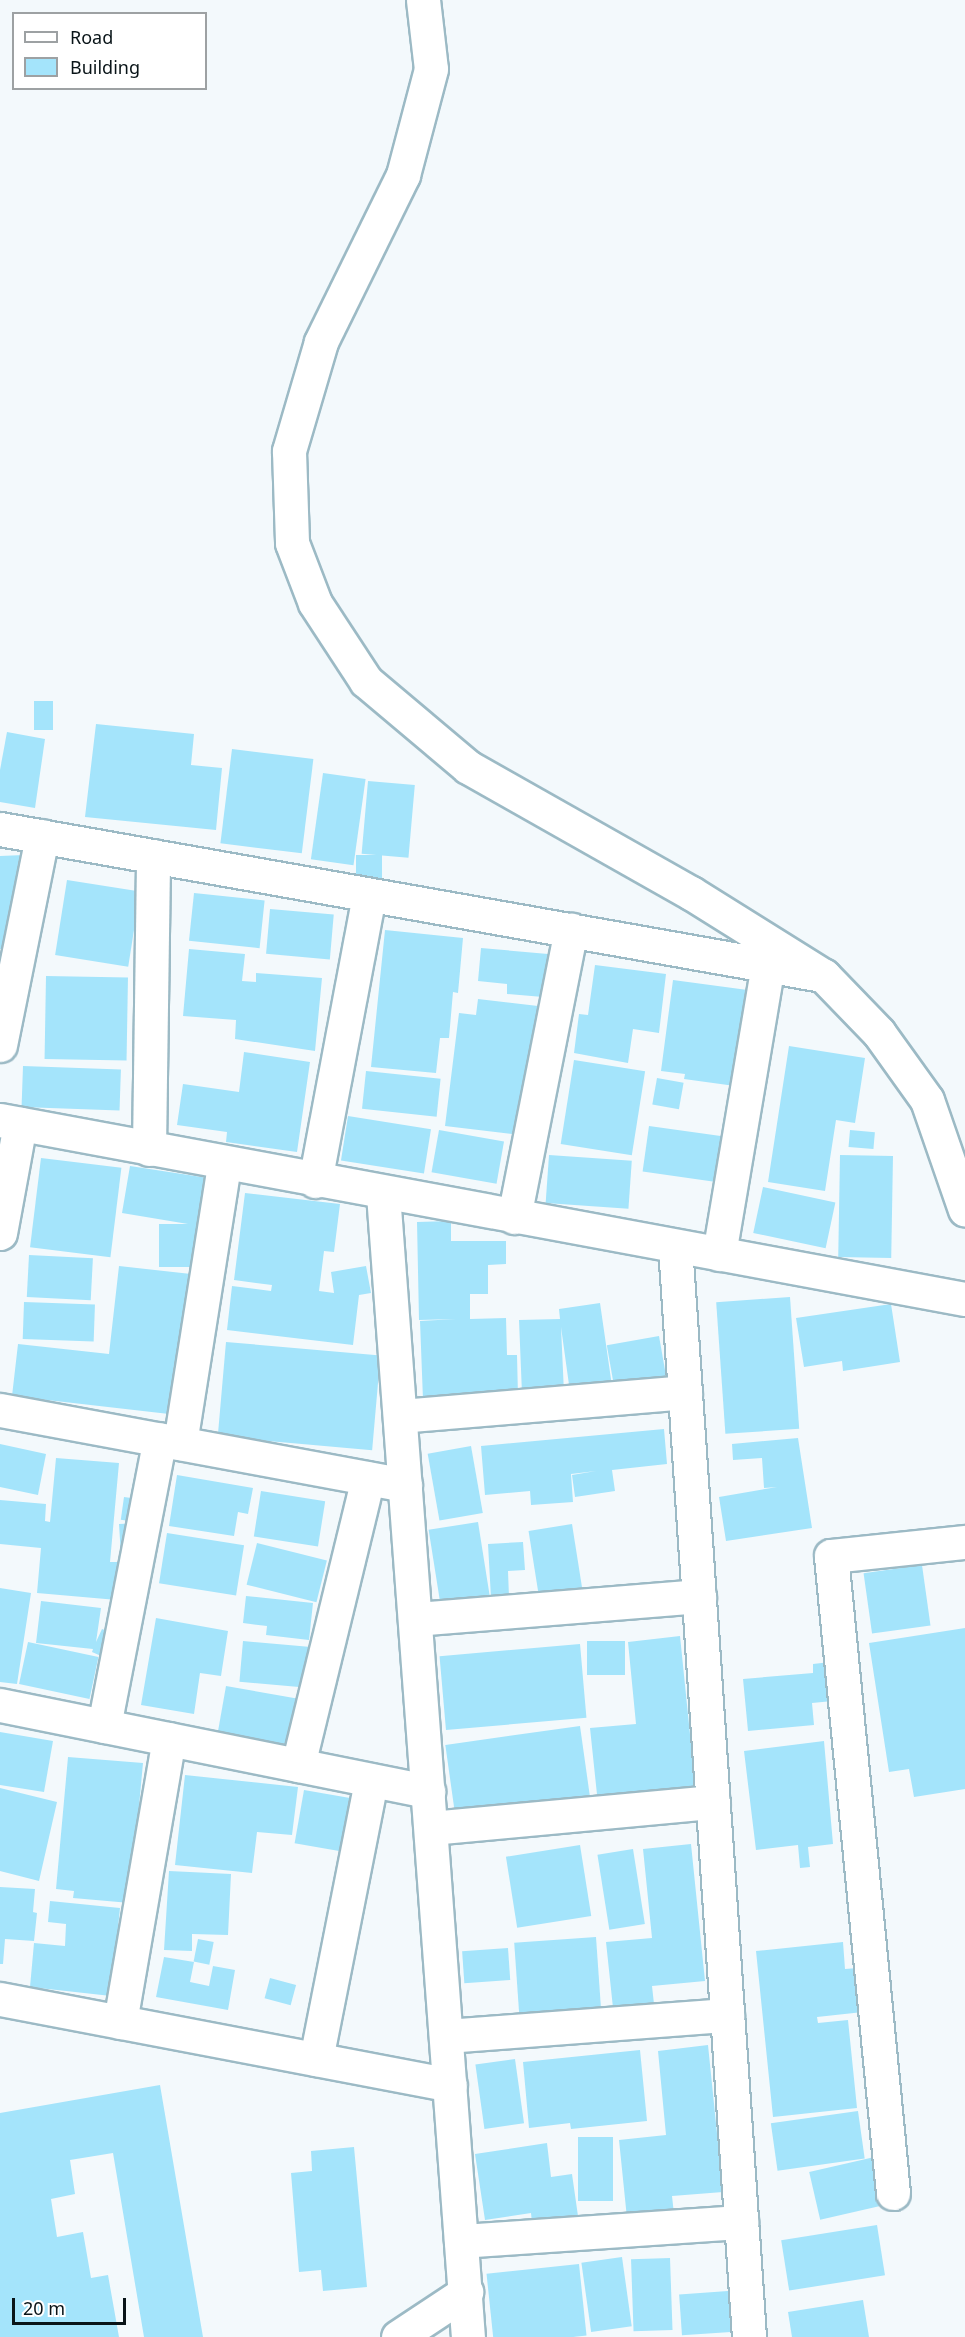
<!DOCTYPE html>
<style>
body{margin:0}
#map{position:relative;width:965px;height:2337px;overflow:hidden;background:#f3f9fc;font-family:"Noto Sans",sans-serif}
div>[style]{position:absolute}
[style*='--x']{left:calc(var(--x)*1px);top:calc(var(--y)*1px);width:calc(var(--w)*1px);rotate:calc(var(--a)*1deg)}
.building>*{inset:0;background:#a4e4fb;transform-origin:0 0}
.roads{filter:drop-shadow(2px 0 #9cbac5) drop-shadow(-2px 0 #9cbac5) drop-shadow(0 2px #9cbac5) drop-shadow(0 -2px #9cbac5)}
.minor>*{height:33px;margin:-16.5px;padding:0 16.5px;transform-origin:16.5px;border-radius:16.5px;background:#fff}
.major>*{height:33px;margin:-16.5px;padding:0 16.5px;transform-origin:16.5px;border-radius:16.5px;background:#fff}
span{translate:-50% -50%;white-space:nowrap;text-align:center;line-height:1.15;-webkit-text-stroke:6px #fff;paint-order:stroke}
.legend{position:absolute;left:12px;top:12px;width:195px;height:78px;box-sizing:border-box;background:#fff;border:2px solid #9da1a3;margin:0;padding:8px 10px;list-style:none;font-size:18px;color:#091418}
.legend li{display:flex;align-items:center;gap:12px;height:30px}
.legend b{width:30px;border:2px solid #9da1a3}
.scale{position:absolute;left:12px;top:2298px;width:114px;height:27px;box-sizing:border-box;border:3px solid #091418;border-top:0;padding-left:8px;font-size:18px;line-height:21px;white-space:nowrap;color:#091418;-webkit-text-stroke:4px #fff;paint-order:stroke}
</style>
<div id="map">
<div class="building">
<div style="left:34px;top:701px;width:19px;height:29px"></div>
<div style="clip-path:polygon(96px 724px,194px 734px,191px 765px,222px 768px,216px 830px,85px 817px)"></div>
<div style="clip-path:polygon(7px 732px,45px 739px,35px 808px,0 802px,0 770px)"></div>
<div style="left:232px;top:749px;width:82px;height:95px;rotate:7deg"></div>
<div style="left:323px;top:773px;width:43px;height:87px;rotate:8deg"></div>
<div style="left:368px;top:781px;width:47px;height:73px;rotate:5deg"></div>
<div style="clip-path:polygon(24px 855px,11px 949px,0 949px,0 856px)"></div>
<div style="left:382px;top:855px;width:27px;height:26px;rotate:90deg"></div>
<div style="left:67px;top:880px;width:74px;height:76px;rotate:9deg"></div>
<div style="left:194px;top:893px;width:71px;height:48px;rotate:6deg"></div>
<div style="left:270px;top:909px;width:64px;height:45px;rotate:5deg"></div>
<div style="clip-path:polygon(385px 930px,463px 938px,458px 993px,453px 992px,449px 1038px,440px 1038px,436px 1073px,371px 1067px)"></div>
<div style="clip-path:polygon(481px 948px,548px 954px,543px 997px,507px 994px,507px 984px,478px 981px)"></div>
<div style="clip-path:polygon(189px 949px,245px 954px,242px 981px,256px 982px,256px 973px,322px 978px,315px 1051px,235px 1039px,236px 1020px,183px 1016px)"></div>
<div style="clip-path:polygon(595px 965px,666px 974px,659px 1033px,633px 1029px,628px 1063px,574px 1053px,579px 1014px,588px 1015px)"></div>
<div style="left:46px;top:976px;width:82px;height:83px;rotate:1deg"></div>
<div style="clip-path:polygon(673px 980px,755px 991px,735px 1086px,684px 1079px,685px 1074px,661px 1071px)"></div>
<div style="clip-path:polygon(478px 999px,538px 1006px,520px 1135px,445px 1126px,459px 1013px,476px 1015px)"></div>
<div style="clip-path:polygon(789px 1046px,865px 1058px,855px 1123px,836px 1120px,825px 1191px,768px 1182px)"></div>
<div style="clip-path:polygon(244px 1052px,310px 1062px,297px 1152px,226px 1142px,227px 1132px,177px 1125px,183px 1084px,239px 1092px)"></div>
<div style="left:574px;top:1060px;width:72px;height:85px;rotate:9deg"></div>
<div style="left:23px;top:1066px;width:98px;height:41px;rotate:2deg"></div>
<div style="left:366px;top:1071px;width:75px;height:38px;rotate:6deg"></div>
<div style="left:657px;top:1078px;width:27px;height:27px;rotate:10deg"></div>
<div style="left:348px;top:1116px;width:84px;height:45px;rotate:9deg"></div>
<div style="left:649px;top:1126px;width:76px;height:46px;rotate:8deg"></div>
<div style="left:439px;top:1130px;width:66px;height:43px;rotate:10deg"></div>
<div style="left:850px;top:1130px;width:25px;height:17px;rotate:5deg"></div>
<div style="left:549px;top:1155px;width:83px;height:48px;rotate:4deg"></div>
<div style="left:840px;top:1155px;width:53px;height:102px;rotate:1deg"></div>
<div style="left:41px;top:1158px;width:81px;height:90px;rotate:7deg"></div>
<div style="clip-path:polygon(130px 1166px,208px 1178px,200px 1225px,197px 1225px,196px 1267px,159px 1267px,159px 1224px,188px 1224px,122px 1213px)"></div>
<div style="left:763px;top:1187px;width:74px;height:47px;rotate:12deg"></div>
<div style="clip-path:polygon(245px 1193px,340px 1204px,334px 1252px,324px 1251px,319px 1291px,334px 1293px,331px 1272px,366px 1266px,371px 1293px,359px 1295px,353px 1345px,227px 1330px,232px 1286px,271px 1291px,272px 1285px,234px 1280px)"></div>
<div style="clip-path:polygon(451px 1221px,451px 1241px,506px 1241px,506px 1264px,488px 1265px,488px 1294px,470px 1294px,470px 1319px,506px 1318px,507px 1355px,517px 1355px,518px 1396px,423px 1400px,420px 1321px,456px 1319px,419px 1320px,417px 1222px)"></div>
<div style="left:29px;top:1255px;width:64px;height:42px;rotate:3deg"></div>
<div style="clip-path:polygon(119px 1266px,191px 1274px,181px 1366px,174px 1365px,169px 1414px,12px 1396px,18px 1344px,109px 1354px)"></div>
<div style="left:790px;top:1297px;width:132px;height:74px;rotate:86deg"></div>
<div style="left:24px;top:1302px;width:71px;height:37px;rotate:2deg"></div>
<div style="clip-path:polygon(600px 1303px,612px 1386px,570px 1392px,561px 1327px,564px 1393px,522px 1394px,519px 1320px,560px 1319px,559px 1309px)"></div>
<div style="clip-path:polygon(891px 1304px,900px 1362px,843px 1371px,842px 1361px,804px 1367px,796px 1318px)"></div>
<div style="left:659px;top:1336px;width:47px;height:53px;rotate:80deg"></div>
<div style="left:226px;top:1342px;width:155px;height:95px;rotate:5deg"></div>
<div style="clip-path:polygon(664px 1429px,667px 1464px,612px 1470px,615px 1491px,575px 1497px,572px 1475px,596px 1471px,571px 1474px,573px 1502px,531px 1505px,530px 1491px,485px 1495px,481px 1446px)"></div>
<div style="clip-path:polygon(798px 1438px,812px 1528px,726px 1541px,719px 1497px,777px 1487px,764px 1488px,762px 1458px,733px 1460px,732px 1444px)"></div>
<div style="clip-path:polygon(0 1444px,46px 1454px,38px 1495px,0 1487px)"></div>
<div style="left:471px;top:1446px;width:68px;height:44px;rotate:80deg"></div>
<div style="clip-path:polygon(56px 1458px,119px 1463px,110px 1562px,121px 1562px,117px 1600px,37px 1593px,41px 1548px,0 1544px,0 1500px,46px 1504px,45px 1521px,50px 1522px)"></div>
<div style="clip-path:polygon(177px 1475px,253px 1488px,248px 1514px,238px 1512px,234px 1536px,169px 1526px)"></div>
<div style="left:261px;top:1491px;width:65px;height:46px;rotate:9deg"></div>
<div style="left:124px;top:1497px;width:22px;height:23px;rotate:8deg"></div>
<div style="left:478px;top:1522px;width:78px;height:50px;rotate:81deg"></div>
<div style="clip-path:polygon(140px 1523px,121px 1556px,119px 1524px)"></div>
<div style="left:572px;top:1524px;width:69px;height:44px;rotate:81deg"></div>
<div style="left:167px;top:1533px;width:78px;height:51px;rotate:9deg"></div>
<div style="clip-path:polygon(523px 1542px,525px 1570px,508px 1571px,509px 1597px,491px 1598px,488px 1544px)"></div>
<div style="left:257px;top:1543px;width:72px;height:43px;rotate:14deg"></div>
<div style="left:922px;top:1565px;width:61px;height:59px;rotate:82deg"></div>
<div style="clip-path:polygon(0 1588px,31px 1593px,17px 1684px,0 1682px)"></div>
<div style="clip-path:polygon(246px 1596px,313px 1603px,309px 1640px,266px 1635px,267px 1626px,243px 1623px)"></div>
<div style="clip-path:polygon(41px 1601px,101px 1608px,96px 1642px,102px 1629px,117px 1635px,108px 1659px,92px 1652px,93px 1649px,36px 1643px)"></div>
<div style="clip-path:polygon(156px 1618px,228px 1631px,221px 1676px,200px 1673px,194px 1714px,141px 1705px)"></div>
<div style="clip-path:polygon(965px 1628px,965px 1789px,914px 1797px,909px 1769px,889px 1772px,869px 1643px)"></div>
<div style="clip-path:polygon(680px 1636px,696px 1793px,598px 1804px,590px 1728px,636px 1724px,628px 1642px)"></div>
<div style="left:243px;top:1641px;width:74px;height:41px;rotate:5deg"></div>
<div style="left:587px;top:1641px;width:38px;height:34px"></div>
<div style="left:28px;top:1642px;width:72px;height:43px;rotate:12deg"></div>
<div style="left:580px;top:1644px;width:74px;height:141px;rotate:85deg"></div>
<div style="clip-path:polygon(839px 1661px,843px 1700px,812px 1703px,814px 1725px,748px 1731px,743px 1679px,813px 1673px,813px 1664px)"></div>
<div style="left:226px;top:1686px;width:82px;height:47px;rotate:10deg"></div>
<div style="left:580px;top:1726px;width:77px;height:136px;rotate:82deg"></div>
<div style="clip-path:polygon(0 1732px,53px 1741px,44px 1792px,0 1785px)"></div>
<div style="clip-path:polygon(824px 1741px,833px 1844px,808px 1847px,810px 1867px,800px 1868px,798px 1845px,756px 1850px,744px 1751px)"></div>
<div style="clip-path:polygon(68px 1757px,143px 1763px,130px 1903px,73px 1898px,74px 1891px,56px 1889px)"></div>
<div style="clip-path:polygon(185px 1775px,298px 1787px,292px 1835px,257px 1832px,252px 1873px,175px 1865px)"></div>
<div style="clip-path:polygon(0 1788px,57px 1802px,39px 1881px,0 1871px)"></div>
<div style="left:304px;top:1790px;width:51px;height:54px;rotate:10deg"></div>
<div style="clip-path:polygon(691px 1844px,705px 1981px,652px 1986px,654px 2004px,613px 2008px,606px 1942px,652px 1938px,643px 1849px)"></div>
<div style="left:580px;top:1845px;width:72px;height:75px;rotate:81deg"></div>
<div style="left:633px;top:1849px;width:76px;height:36px;rotate:81deg"></div>
<div style="clip-path:polygon(169px 1871px,231px 1874px,228px 1935px,192px 1934px,192px 1951px,164px 1950px)"></div>
<div style="clip-path:polygon(0 1887px,35px 1889px,33px 1912px,37px 1913px,34px 1941px,5px 1939px,3px 1964px,0 1964px)"></div>
<div style="clip-path:polygon(50px 1901px,120px 1908px,111px 1996px,30px 1987px,34px 1943px,65px 1946px,66px 1924px,48px 1922px)"></div>
<div style="left:596px;top:1937px;width:71px;height:82px;rotate:86deg"></div>
<div style="left:198px;top:1939px;width:16px;height:23px;rotate:11deg"></div>
<div style="clip-path:polygon(843px 1942px,845px 1969px,858px 1968px,863px 2012px,817px 2017px,818px 2023px,848px 2020px,857px 2108px,773px 2117px,756px 1951px)"></div>
<div style="left:508px;top:1948px;width:32px;height:46px;rotate:86deg"></div>
<div style="clip-path:polygon(164px 1957px,194px 1962px,190px 1982px,209px 1986px,213px 1966px,235px 1970px,228px 2010px,156px 1997px)"></div>
<div style="left:270px;top:1978px;width:27px;height:21px;rotate:15deg"></div>
<div style="clip-path:polygon(708px 2045px,723px 2192px,672px 2196px,675px 2223px,628px 2228px,619px 2140px,666px 2135px,658px 2051px)"></div>
<div style="clip-path:polygon(640px 2050px,647px 2121px,571px 2129px,570px 2123px,529px 2128px,523px 2062px)"></div>
<div style="left:515px;top:2059px;width:65px;height:40px;rotate:82deg"></div>
<div style="clip-path:polygon(160px 2085px,203px 2337px,144px 2337px,113px 2153px,70px 2160px,75px 2194px,51px 2199px,57px 2237px,83px 2232px,91px 2278px,108px 2275px,119px 2337px,0 2337px,0 2113px)"></div>
<div style="left:858px;top:2111px;width:48px;height:88px;rotate:82deg"></div>
<div style="left:613px;top:2137px;width:64px;height:35px;rotate:90deg"></div>
<div style="clip-path:polygon(547px 2143px,551px 2177px,572px 2174px,578px 2216px,532px 2223px,531px 2213px,485px 2220px,475px 2154px)"></div>
<div style="clip-path:polygon(354px 2147px,367px 2287px,323px 2291px,321px 2270px,299px 2272px,291px 2173px,312px 2171px,311px 2151px)"></div>
<div style="left:892px;top:2153px;width:49px;height:85px;rotate:77deg"></div>
<div style="left:877px;top:2225px;width:51px;height:97px;rotate:81deg"></div>
<div style="left:622px;top:2257px;width:70px;height:41px;rotate:82deg"></div>
<div style="left:670px;top:2258px;width:72px;height:39px;rotate:88deg"></div>
<div style="left:579px;top:2264px;width:72px;height:93px;rotate:84deg"></div>
<div style="left:728px;top:2291px;width:41px;height:49px;rotate:86deg"></div>
<div style="clip-path:polygon(863px 2300px,869px 2337px,792px 2337px,788px 2312px)"></div>
</div>
<div class="roads">
<div class="minor">
<div style="--x:0;--y:829;--w:835;--a:10.07"></div>
<div style="--x:0;--y:1045;--w:213;--a:-78.6"></div>
<div style="--x:0;--y:1120;--w:981;--a:10.51"></div>
<div style="--x:149;--y:1149;--w:293;--a:-89.2"></div>
<div style="--x:315;--y:1181;--w:291;--a:-79.3"></div>
<div style="--x:383;--y:1194;--w:1146;--a:85.75"></div>
<div style="--x:514;--y:1217;--w:293;--a:-78.8"></div>
<div style="--x:0;--y:1233;--w:111;--a:-79.6"></div>
<div style="--x:675;--y:1246;--w:1094;--a:86.12"></div>
<div style="--x:719;--y:1254;--w:293;--a:-80.4"></div>
<div style="--x:0;--y:1410;--w:412;--a:10.5"></div>
<div style="--x:400;--y:1416;--w:286;--a:-4.8"></div>
<div style="--x:180;--y:1443;--w:282;--a:-81"></div>
<div style="--x:415;--y:1619;--w:285;--a:-4.6"></div>
<div style="--x:0;--y:1705;--w:437;--a:11.4"></div>
<div style="--x:104;--y:1726;--w:292;--a:-79"></div>
<div style="--x:298;--y:1765;--w:295;--a:-76.3"></div>
<div style="--x:431;--y:1828;--w:283;--a:-5.3"></div>
<div style="--x:0;--y:1999;--w:458;--a:10.8"></div>
<div style="--x:120;--y:2022;--w:287;--a:-80.2"></div>
<div style="--x:446;--y:2036;--w:282;--a:-4.3"></div>
<div style="--x:316;--y:2059;--w:284;--a:-78.8"></div>
<div style="--x:893;--y:2193;--w:640;--a:-95.56"></div>
<div style="--x:831;--y:1556;--w:135;--a:-6"></div>
<div style="--x:461;--y:2241;--w:281;--a:-3.9"></div>
<div style="--x:398;--y:2337;--w:82;--a:-33.5"></div>
</div>
<div class="major">
<div style="--x:423;--y:0;--w:69;--a:83.4"></div>
<div style="--x:431;--y:69;--w:110;--a:104.8"></div>
<div style="--x:403;--y:175;--w:186;--a:116.2"></div>
<div style="--x:321;--y:342;--w:114;--a:106.4"></div>
<div style="--x:289;--y:451;--w:92;--a:88.1"></div>
<div style="--x:292;--y:543;--w:64;--a:69"></div>
<div style="--x:315;--y:603;--w:93;--a:56.8"></div>
<div style="--x:366;--y:681;--w:133;--a:40.1"></div>
<div style="--x:468;--y:767;--w:256;--a:29.5"></div>
<div style="--x:691;--y:893;--w:157;--a:32"></div>
<div style="--x:824;--y:976;--w:79;--a:46"></div>
<div style="--x:879;--y:1033;--w:82;--a:54.4"></div>
<div style="--x:927;--y:1100;--w:116;--a:70.9"></div>
</div>
</div>
<ul class="legend">
<li><b style="height:8px;background:#fff"></b>Road</li>
<li><b style="height:16px;background:#a4e4fb"></b>Building</li>
</ul>
<div class="scale">20 m</div>
</div>
